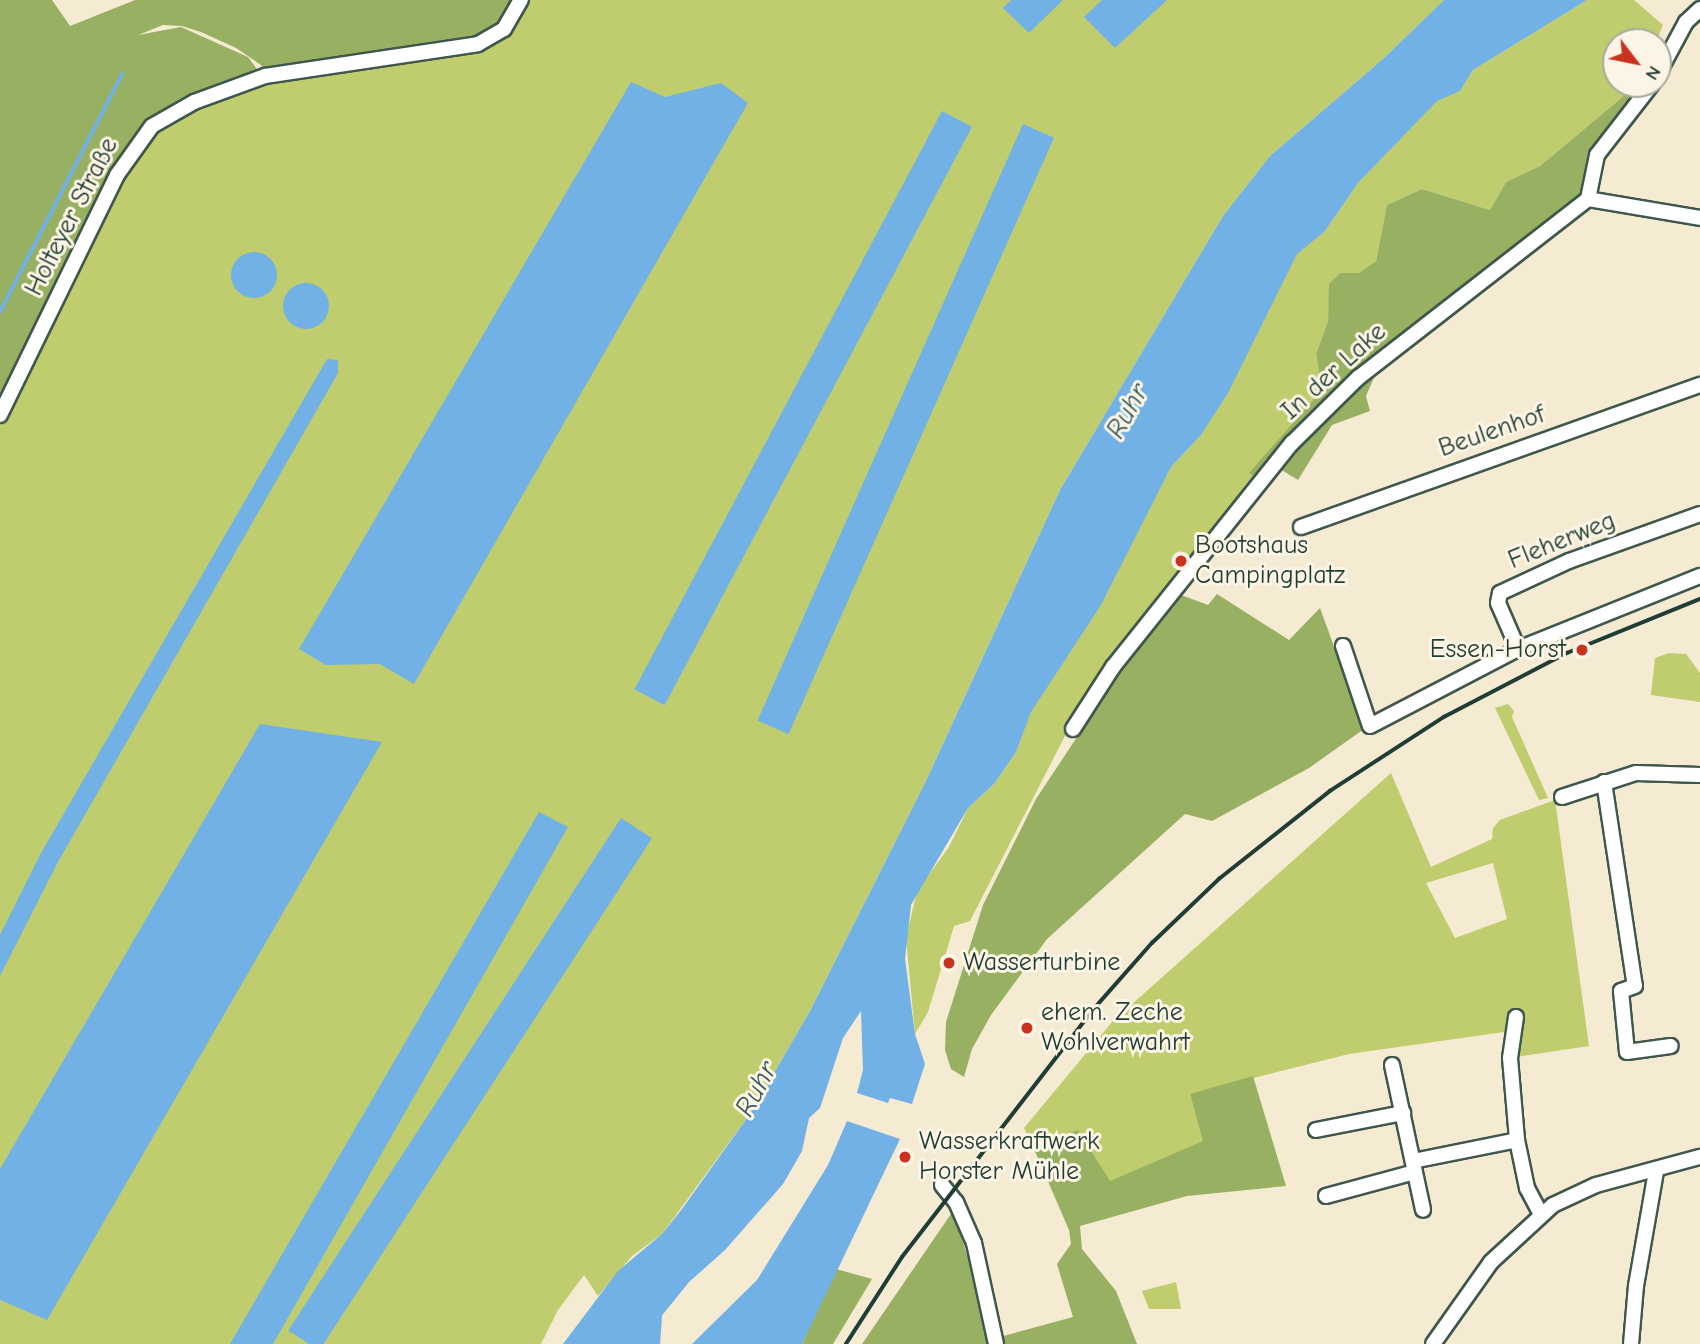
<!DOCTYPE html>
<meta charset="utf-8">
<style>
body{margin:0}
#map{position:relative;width:1700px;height:1344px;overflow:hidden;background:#f5ead2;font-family:"Comic Neue",sans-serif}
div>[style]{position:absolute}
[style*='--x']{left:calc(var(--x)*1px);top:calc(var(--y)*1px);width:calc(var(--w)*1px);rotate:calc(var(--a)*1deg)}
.green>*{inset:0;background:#c0cd6e}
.forest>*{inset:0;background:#98b061}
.water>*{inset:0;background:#71b1e5;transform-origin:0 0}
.round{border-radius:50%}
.stream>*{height:3.5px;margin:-1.75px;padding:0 1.75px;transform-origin:1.75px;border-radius:1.75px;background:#71b1e5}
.river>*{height:21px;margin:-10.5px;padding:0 10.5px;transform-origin:10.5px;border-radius:10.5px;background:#71b1e5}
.roads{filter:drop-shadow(2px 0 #3f574c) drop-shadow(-2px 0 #3f574c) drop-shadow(0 2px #3f574c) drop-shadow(0 -2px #3f574c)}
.minor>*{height:14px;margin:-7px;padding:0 7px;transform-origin:7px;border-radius:7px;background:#fff}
.rail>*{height:3.5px;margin:-1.75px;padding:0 1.75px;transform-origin:1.75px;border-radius:1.75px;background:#1f3d34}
.dots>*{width:19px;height:19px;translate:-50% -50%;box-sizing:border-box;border:4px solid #fcf5e5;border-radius:50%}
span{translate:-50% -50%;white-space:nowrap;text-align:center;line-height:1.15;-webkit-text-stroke:6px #fcf5e5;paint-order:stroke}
.street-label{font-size:26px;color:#1f3d34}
.poi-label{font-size:26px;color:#1f3d34}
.left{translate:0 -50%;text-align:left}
.right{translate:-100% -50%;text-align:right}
.water-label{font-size:28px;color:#345a60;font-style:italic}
.north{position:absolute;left:1602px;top:28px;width:70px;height:70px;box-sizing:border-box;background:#fcf5e5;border:2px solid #a4ab9e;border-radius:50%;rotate:122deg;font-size:19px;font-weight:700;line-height:28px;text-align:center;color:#1f3d34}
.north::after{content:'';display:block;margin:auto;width:24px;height:32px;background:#c8321e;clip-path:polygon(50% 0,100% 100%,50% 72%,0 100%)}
</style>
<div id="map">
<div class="green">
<div style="clip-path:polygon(525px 0,1444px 0,1383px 59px,1270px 156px,1223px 216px,1060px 490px,926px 781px,810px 1011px,752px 1111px,662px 1234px,632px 1256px,598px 1296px,584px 1275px,558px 1310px,541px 1344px,0 1344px,0 422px,103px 210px,146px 138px,194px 105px)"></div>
<div style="clip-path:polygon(1587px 0,1634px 0,1663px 25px,1656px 42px,1616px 42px,1616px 84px,1638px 84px,1540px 166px,1506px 182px,1490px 210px,1422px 189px,1387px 205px,1376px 261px,1359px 273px,1340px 273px,1330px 284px,1328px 321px,1316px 354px,1322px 390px,1250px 473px,1260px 480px,1067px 732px,970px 921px,954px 926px,928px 1012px,915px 1034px,906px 938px,917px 891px,949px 847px,968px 808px,994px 784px,1016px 752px,1030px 712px,1094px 614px,1171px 467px,1201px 435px,1297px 253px,1325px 231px,1358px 183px,1437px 100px,1460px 91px,1473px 70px)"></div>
<div style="clip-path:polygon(1669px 653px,1686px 654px,1700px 673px,1700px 702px,1651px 695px,1655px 658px)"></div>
<div style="clip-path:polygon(1508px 704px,1514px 711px,1512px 717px,1548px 798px,1539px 800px,1495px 708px)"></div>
<div style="clip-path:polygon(evenodd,1391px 773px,1431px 867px,1492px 839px,1493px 828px,1500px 820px,1555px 800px,1589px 1046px,1510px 1058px,1511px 1031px,1349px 1054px,1190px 1094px,1204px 1141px,1109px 1182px,1078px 1131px,1034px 1149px,1024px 1128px,1112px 1022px,1391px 773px,1493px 863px,1507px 919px,1455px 938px,1426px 883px,1493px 863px)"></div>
<div style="clip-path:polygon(1176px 1282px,1181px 1309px,1149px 1309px,1142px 1291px)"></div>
</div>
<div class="forest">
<div style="clip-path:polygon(0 0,52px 0,70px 26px,135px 0,517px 0,488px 36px,266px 75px,261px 65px,236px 48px,201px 32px,182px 26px,163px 25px,138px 35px,181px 27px,248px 57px,262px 76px,151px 123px,0 408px)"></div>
<div style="clip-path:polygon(1638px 84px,1646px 89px,1595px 154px,1587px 198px,1382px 359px,1366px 396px,1370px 411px,1332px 425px,1298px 480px,1275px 466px,1260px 480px,1249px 473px,1322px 390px,1316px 354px,1328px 321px,1329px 284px,1340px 273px,1359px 273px,1376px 261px,1387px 205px,1422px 189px,1490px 210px,1506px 182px,1540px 166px)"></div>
<div style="clip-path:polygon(1173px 592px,1208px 605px,1217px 594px,1289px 640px,1320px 608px,1364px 729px,1309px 768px,1212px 821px,1185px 814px,1047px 939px,991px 1015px,972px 1049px,964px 1077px,951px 1069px,945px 1050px,946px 1022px,983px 905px,1036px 799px)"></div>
<div style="clip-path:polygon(1253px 1076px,1286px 1186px,1187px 1196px,1080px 1226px,1082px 1249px,1116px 1291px,1137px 1344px,998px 1344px,1000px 1337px,1073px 1317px,1057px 1264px,1071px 1244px,1069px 1230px,1034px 1149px,1078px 1130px,1110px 1181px,1203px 1141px,1190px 1094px)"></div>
<div style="clip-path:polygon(953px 1211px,981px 1298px,988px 1344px,862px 1344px)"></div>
<div style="clip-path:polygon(836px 1269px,872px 1279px,833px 1344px,802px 1344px)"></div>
</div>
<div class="water">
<div style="clip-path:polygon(1011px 0,1063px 0,1029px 33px,1003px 8px)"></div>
<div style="clip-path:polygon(1102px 0,1167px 0,1115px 48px,1084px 17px)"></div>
<div style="clip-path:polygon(1444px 0,1587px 0,1473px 70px,1460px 91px,1437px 101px,1358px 183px,1325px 231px,1297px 254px,1228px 393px,1201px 435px,1171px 467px,1101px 605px,1031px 712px,1016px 752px,994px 784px,968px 808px,911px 905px,905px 959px,915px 1034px,925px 1064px,912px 1104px,890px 1098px,888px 1103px,857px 1093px,863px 1070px,861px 1011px,843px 1038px,820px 1108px,809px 1118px,802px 1151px,783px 1184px,725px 1250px,689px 1282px,639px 1344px,563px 1344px,618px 1271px,662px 1234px,682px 1209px,752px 1111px,810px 1011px,926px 781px,1060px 490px,1223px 216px,1270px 156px,1383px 59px)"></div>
<div style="clip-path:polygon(631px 82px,665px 97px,721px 83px,748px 103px,414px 684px,380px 664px,326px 665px,299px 649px)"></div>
<div style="left:942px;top:111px;width:34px;height:655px;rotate:28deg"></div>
<div style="left:1023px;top:124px;width:34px;height:653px;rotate:24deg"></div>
<div class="round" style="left:231px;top:252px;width:46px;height:46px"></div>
<div class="round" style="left:283px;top:283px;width:46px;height:46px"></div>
<div style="clip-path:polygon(327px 359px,338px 360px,338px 373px,58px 862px,0 976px,0 935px,41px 853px)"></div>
<div style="clip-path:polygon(260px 724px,382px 742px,47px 1320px,0 1300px,0 1169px)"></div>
<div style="clip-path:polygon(539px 812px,568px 827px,273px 1344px,230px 1344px)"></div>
<div style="left:621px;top:818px;width:37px;height:611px;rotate:33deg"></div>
<div style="clip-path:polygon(847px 1121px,900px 1139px,802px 1344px,692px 1344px,757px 1280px,828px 1165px)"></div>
</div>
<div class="stream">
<div style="--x:0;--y:312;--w:267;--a:-62.8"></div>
</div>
<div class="river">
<div style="--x:649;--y:1344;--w:39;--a:-86"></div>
</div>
<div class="roads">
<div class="minor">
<div style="--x:1658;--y:74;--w:59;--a:-61.7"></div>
<div style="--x:1686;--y:22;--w:19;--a:-43"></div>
<div style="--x:1588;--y:199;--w:114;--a:9.6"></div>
<div style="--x:0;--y:415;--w:267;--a:-64"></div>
<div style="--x:117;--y:175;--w:60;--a:-54.5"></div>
<div style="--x:152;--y:126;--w:48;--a:-29.7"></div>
<div style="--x:194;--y:102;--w:76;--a:-20.1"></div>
<div style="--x:265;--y:76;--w:215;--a:-8.5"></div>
<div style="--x:478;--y:44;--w:30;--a:-30"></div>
<div style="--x:504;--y:29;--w:34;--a:-60"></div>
<div style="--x:1301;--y:527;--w:424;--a:-19.6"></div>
<div style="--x:1343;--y:646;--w:84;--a:71.4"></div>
<div style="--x:1370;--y:726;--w:167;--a:-27.5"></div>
<div style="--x:1518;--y:649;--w:196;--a:-21.9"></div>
<div style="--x:1518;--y:649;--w:50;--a:-113.5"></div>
<div style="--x:1498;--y:603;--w:10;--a:-79"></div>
<div style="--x:1500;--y:593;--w:76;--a:-24.9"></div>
<div style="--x:1569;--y:561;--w:139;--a:-19.7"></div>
<div style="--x:1073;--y:729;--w:74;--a:-57.2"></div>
<div style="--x:1113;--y:667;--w:287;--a:-51.4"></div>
<div style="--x:1292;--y:443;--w:93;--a:-44.6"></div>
<div style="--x:1358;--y:378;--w:291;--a:-37.9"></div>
<div style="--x:1588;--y:199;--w:45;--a:-78.4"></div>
<div style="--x:1597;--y:155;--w:90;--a:-52.2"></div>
<div style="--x:1604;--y:782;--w:206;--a:81.4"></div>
<div style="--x:1635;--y:986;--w:15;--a:160"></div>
<div style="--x:1621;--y:991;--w:61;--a:84.4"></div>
<div style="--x:1627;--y:1052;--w:44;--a:-7.8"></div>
<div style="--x:1562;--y:797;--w:78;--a:-18"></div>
<div style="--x:1636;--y:773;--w:64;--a:1.8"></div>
<div style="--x:1516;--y:1017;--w:41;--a:98.3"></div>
<div style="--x:1510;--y:1058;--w:82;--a:85.1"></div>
<div style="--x:1517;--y:1140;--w:49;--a:78.2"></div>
<div style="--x:1527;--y:1188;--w:30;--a:62"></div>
<div style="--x:1392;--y:1065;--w:148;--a:77.9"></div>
<div style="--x:1316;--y:1130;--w:89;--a:-11.1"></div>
<div style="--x:1413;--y:1161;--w:106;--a:-11.4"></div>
<div style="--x:942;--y:1185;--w:22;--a:51"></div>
<div style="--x:956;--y:1202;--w:45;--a:66.3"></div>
<div style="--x:974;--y:1243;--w:103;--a:77.7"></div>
<div style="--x:1326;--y:1196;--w:92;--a:-15.1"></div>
<div style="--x:1433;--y:1344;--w:100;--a:-54.7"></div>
<div style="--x:1491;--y:1262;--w:84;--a:-42.6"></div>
<div style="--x:1553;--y:1205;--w:47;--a:-24.9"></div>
<div style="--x:1596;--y:1185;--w:108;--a:-15.1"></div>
<div style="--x:1631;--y:1344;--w:58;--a:-85.1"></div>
<div style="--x:1636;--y:1286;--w:117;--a:-80.1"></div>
</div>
</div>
<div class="rail">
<div style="--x:846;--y:1344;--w:103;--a:-57.2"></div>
<div style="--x:902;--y:1257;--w:311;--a:-52.3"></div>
<div style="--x:1092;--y:1011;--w:91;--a:-48.6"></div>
<div style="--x:1152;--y:943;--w:93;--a:-43.7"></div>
<div style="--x:1219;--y:879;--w:142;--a:-38.4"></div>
<div style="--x:1330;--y:791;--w:136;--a:-33"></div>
<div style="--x:1444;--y:717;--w:139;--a:-27.5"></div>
<div style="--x:1567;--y:653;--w:144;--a:-22.1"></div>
</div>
<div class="dots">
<div style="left:1181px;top:561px;background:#c8321e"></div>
<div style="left:1582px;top:650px;background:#c8321e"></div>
<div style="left:949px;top:963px;background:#c8321e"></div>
<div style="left:1027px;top:1028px;background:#c8321e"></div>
<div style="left:905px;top:1157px;background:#c8321e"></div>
</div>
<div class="street-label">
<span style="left:72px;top:217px;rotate:-63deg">Holteyer Straße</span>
<span style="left:1334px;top:372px;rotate:-42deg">In der Lake</span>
<span style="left:1492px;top:432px;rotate:-19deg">Beulenhof</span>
<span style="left:1562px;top:541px;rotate:-22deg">Fleherweg</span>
</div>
<div class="poi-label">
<span class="left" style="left:1195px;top:561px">Bootshaus<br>Campingplatz</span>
<span class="right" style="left:1566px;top:650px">Essen-Horst</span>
<span class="left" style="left:963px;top:963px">Wasserturbine</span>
<span class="left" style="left:1041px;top:1028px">ehem. Zeche<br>Wohlverwahrt</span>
<span class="left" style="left:919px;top:1157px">Wasserkraftwerk<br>Horster Mühle</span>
</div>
<div class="water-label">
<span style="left:1127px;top:411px;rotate:-61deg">Ruhr</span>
<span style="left:756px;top:1089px;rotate:-62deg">Ruhr</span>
</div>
<div class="north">N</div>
</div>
